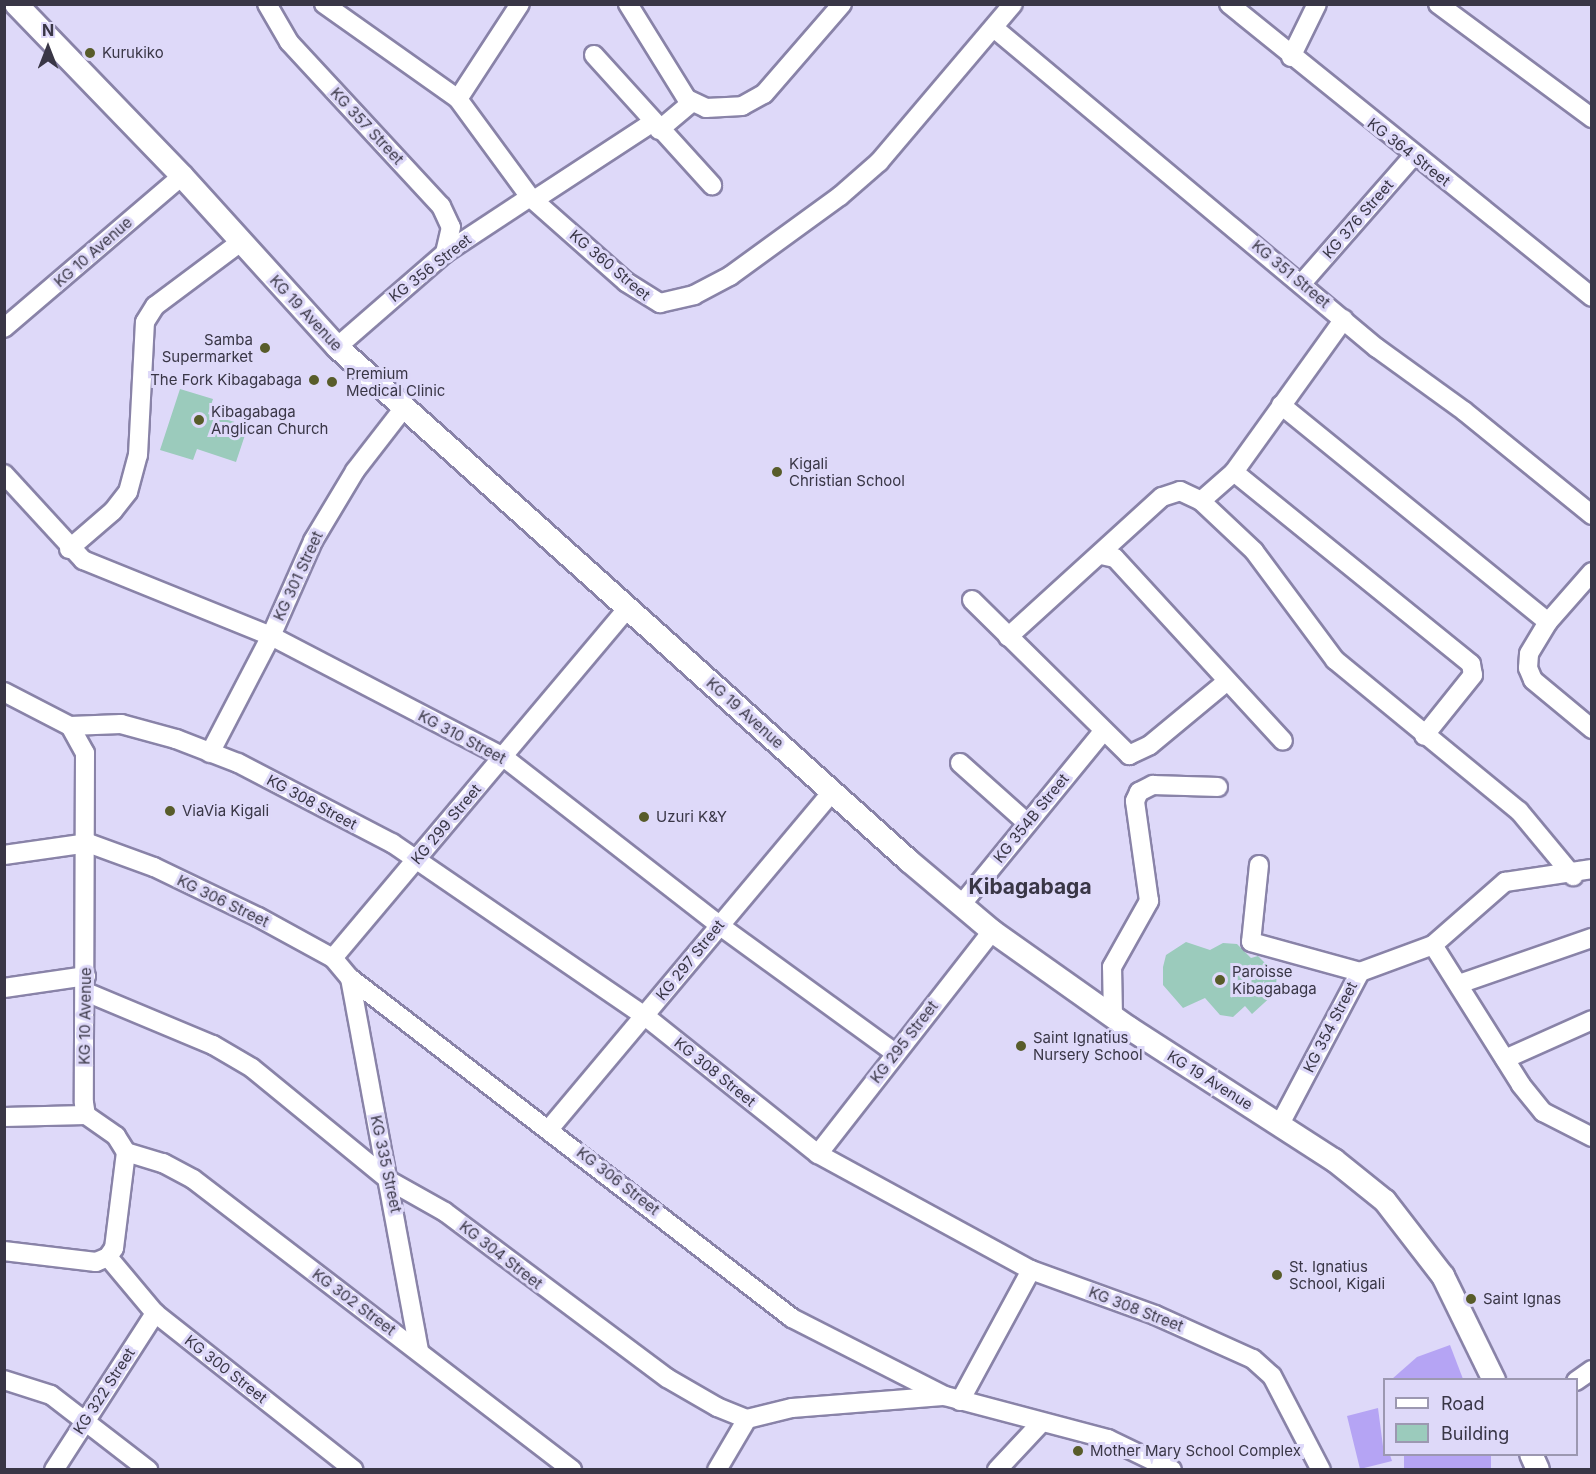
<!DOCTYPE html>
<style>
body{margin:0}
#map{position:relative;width:1596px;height:1474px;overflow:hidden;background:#ded9f9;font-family:Inter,sans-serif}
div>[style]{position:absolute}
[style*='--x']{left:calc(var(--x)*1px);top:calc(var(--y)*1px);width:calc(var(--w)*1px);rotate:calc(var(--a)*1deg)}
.green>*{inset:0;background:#b5a4f4;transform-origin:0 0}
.building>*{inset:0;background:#9bcbbc}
.roads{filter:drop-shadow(2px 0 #8983a8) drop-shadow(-2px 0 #8983a8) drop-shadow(0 2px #8983a8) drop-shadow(0 -2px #8983a8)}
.minor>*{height:18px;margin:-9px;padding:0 9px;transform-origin:9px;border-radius:9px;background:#fff}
.major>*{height:22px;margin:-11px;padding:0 11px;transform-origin:11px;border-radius:11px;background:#fff}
.dots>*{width:16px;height:16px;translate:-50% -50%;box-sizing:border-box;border:3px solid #ded9f9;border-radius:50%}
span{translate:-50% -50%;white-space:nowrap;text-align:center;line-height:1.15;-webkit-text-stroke:6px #ded9f9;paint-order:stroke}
.poi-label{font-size:15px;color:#393646}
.left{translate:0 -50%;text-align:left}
.right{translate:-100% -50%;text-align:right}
.street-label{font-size:15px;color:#393646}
.district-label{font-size:21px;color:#393646;font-weight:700}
.frame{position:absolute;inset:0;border:6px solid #393646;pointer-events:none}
.legend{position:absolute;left:1383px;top:1378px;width:195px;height:78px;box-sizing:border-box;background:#ded9f9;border:2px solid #9c98b1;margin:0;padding:8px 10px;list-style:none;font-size:18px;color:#393646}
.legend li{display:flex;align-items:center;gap:12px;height:30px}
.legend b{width:30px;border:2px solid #9c98b1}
.north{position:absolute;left:18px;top:18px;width:60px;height:60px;-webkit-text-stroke:4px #ded9f9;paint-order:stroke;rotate:0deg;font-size:16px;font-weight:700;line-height:24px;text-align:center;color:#393646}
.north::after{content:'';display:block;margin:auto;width:21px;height:27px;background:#393646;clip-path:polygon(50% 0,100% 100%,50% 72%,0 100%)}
</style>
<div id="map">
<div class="green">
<div style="clip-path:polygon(1450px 1345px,1463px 1379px,1392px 1379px,1417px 1357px)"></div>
<div style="clip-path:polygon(1378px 1408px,1384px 1454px,1390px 1455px,1392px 1461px,1360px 1469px,1347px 1416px)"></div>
<div style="left:1404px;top:1455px;width:87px;height:15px"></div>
</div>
<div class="building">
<div style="clip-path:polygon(180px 389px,213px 399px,208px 414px,248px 426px,236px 462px,197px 449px,193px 460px,160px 450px)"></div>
<div style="clip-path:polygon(1186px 942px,1210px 950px,1223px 943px,1237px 944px,1251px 958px,1258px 956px,1277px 975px,1275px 993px,1252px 1014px,1245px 1006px,1233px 1017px,1220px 1015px,1205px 998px,1183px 1008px,1163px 985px,1163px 967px,1166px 955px)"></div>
</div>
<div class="roads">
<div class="minor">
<div style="--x:267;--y:4;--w:44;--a:59.9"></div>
<div style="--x:289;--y:42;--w:224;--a:47.2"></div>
<div style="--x:441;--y:206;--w:23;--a:65"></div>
<div style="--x:451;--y:227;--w:27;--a:103"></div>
<div style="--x:324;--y:4;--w:164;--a:35.3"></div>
<div style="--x:458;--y:99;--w:122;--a:53.7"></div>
<div style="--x:530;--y:197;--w:128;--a:41.5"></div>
<div style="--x:626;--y:282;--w:40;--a:32"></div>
<div style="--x:660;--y:303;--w:35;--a:-13"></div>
<div style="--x:694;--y:295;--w:41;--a:-27.8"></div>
<div style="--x:730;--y:276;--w:136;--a:-36"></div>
<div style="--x:840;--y:196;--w:52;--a:-41.1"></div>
<div style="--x:879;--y:162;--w:207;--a:-49.7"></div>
<div style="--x:628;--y:4;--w:112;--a:58.2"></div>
<div style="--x:687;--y:99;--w:21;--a:25"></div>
<div style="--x:706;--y:108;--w:36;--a:-3"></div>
<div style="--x:742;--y:106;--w:25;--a:-29"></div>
<div style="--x:764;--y:94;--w:119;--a:-49.1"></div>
<div style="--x:1229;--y:4;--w:466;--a:38.9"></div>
<div style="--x:1438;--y:4;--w:192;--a:36.5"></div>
<div style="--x:994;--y:28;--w:499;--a:39.9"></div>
<div style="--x:1377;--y:348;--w:107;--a:35.9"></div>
<div style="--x:1464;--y:411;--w:165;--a:39.1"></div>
<div style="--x:594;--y:55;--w:176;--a:47.8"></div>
<div style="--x:1291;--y:57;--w:59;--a:-63.9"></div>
<div style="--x:458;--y:99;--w:113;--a:-56.9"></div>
<div style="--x:659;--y:130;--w:42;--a:-40.2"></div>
<div style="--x:534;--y:200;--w:142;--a:-33.2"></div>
<div style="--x:1303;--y:282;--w:169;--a:-48.8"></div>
<div style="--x:4;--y:328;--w:234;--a:-40.5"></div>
<div style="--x:337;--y:347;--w:143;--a:-41"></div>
<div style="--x:445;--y:253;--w:102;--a:-33.4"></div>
<div style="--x:1281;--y:405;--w:344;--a:39.1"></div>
<div style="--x:1234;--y:472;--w:305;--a:39"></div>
<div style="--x:1471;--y:664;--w:11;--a:80"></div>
<div style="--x:1473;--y:675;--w:78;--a:128.8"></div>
<div style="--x:4;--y:474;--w:117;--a:47.4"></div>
<div style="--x:83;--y:560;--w:203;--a:22"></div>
<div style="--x:271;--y:636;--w:260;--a:27.5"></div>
<div style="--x:502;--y:756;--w:275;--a:37.9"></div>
<div style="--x:719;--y:925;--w:218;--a:36"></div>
<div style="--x:1201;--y:501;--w:44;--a:-41.3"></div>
<div style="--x:1234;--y:472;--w:188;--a:-54.3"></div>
<div style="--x:69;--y:549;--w:58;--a:-40.8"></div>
<div style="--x:113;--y:511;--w:24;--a:-52"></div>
<div style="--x:128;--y:492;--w:38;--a:-75"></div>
<div style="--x:138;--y:455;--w:133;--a:-87"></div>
<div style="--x:145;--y:322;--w:19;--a:-58"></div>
<div style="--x:155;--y:306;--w:109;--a:-36.8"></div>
<div style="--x:1101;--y:555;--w:14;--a:12"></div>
<div style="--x:1115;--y:558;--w:248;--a:47.4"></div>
<div style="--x:1592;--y:572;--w:67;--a:131.3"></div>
<div style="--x:1548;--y:622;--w:37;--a:121"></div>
<div style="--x:1529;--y:654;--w:14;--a:94"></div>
<div style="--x:1528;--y:668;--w:13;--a:67"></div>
<div style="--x:1533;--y:680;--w:77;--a:39.7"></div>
<div style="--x:972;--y:600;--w:221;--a:44.6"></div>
<div style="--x:1129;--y:755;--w:23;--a:-25"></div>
<div style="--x:1150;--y:745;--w:97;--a:-39.6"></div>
<div style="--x:1008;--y:637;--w:208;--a:-42.3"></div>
<div style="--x:1162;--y:497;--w:19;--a:-18"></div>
<div style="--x:1180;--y:491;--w:23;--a:25"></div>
<div style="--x:1201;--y:501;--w:73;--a:43.3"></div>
<div style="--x:1254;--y:551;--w:136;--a:53.4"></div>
<div style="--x:1335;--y:660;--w:238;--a:39.4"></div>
<div style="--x:1519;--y:811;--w:85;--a:50.3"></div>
<div style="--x:4;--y:692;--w:74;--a:27.3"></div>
<div style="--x:70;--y:726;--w:31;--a:61"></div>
<div style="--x:85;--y:753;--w:350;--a:90.2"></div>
<div style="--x:84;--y:1103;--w:12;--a:81"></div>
<div style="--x:86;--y:1115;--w:37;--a:35"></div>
<div style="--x:116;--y:1136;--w:19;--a:58"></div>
<div style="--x:126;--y:1152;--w:97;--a:97.1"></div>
<div style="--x:114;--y:1248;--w:11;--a:124"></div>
<div style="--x:108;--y:1257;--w:13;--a:157"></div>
<div style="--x:96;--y:1262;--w:93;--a:-173.2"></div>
<div style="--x:70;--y:726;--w:51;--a:-2.2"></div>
<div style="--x:121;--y:724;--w:57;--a:15.3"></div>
<div style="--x:176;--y:739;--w:66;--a:21.2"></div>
<div style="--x:238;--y:763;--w:174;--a:27.5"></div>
<div style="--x:392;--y:843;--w:306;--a:34.4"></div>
<div style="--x:645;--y:1016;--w:221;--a:38.6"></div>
<div style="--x:818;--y:1154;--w:243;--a:28.6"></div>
<div style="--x:1031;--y:1270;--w:132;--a:19.9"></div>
<div style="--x:1155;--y:1315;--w:107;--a:24.2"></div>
<div style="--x:1253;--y:1359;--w:25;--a:42"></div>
<div style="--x:1272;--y:1376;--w:106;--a:62.5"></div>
<div style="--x:210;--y:753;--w:132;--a:-62.5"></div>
<div style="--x:271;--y:636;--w:104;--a:-66.1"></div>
<div style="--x:313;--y:541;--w:82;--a:-59"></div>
<div style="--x:355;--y:471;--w:78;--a:-52.3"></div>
<div style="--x:960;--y:763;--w:89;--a:41.8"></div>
<div style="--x:4;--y:855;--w:85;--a:-8.1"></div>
<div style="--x:88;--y:843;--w:70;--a:20"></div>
<div style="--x:154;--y:867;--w:115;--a:25.7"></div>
<div style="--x:258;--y:917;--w:85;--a:28.7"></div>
<div style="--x:333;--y:958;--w:26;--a:50"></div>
<div style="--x:350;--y:978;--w:558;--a:37.57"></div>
<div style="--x:792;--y:1318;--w:172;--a:27"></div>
<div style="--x:945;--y:1396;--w:169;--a:14.8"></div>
<div style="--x:1108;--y:1439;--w:71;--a:25.8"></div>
<div style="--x:1259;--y:865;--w:77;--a:95.9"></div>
<div style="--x:1251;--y:942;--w:113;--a:15.4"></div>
<div style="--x:961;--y:905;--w:222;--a:-50.7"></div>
<div style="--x:1433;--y:945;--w:165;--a:57.8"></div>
<div style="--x:1521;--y:1085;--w:35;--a:51"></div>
<div style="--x:1543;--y:1112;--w:55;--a:27"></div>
<div style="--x:333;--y:958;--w:458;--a:-49.9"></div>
<div style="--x:350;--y:978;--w:378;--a:79.5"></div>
<div style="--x:1459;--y:984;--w:141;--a:-19.1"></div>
<div style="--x:4;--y:988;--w:83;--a:-8.3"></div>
<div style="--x:86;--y:992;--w:138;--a:22.7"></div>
<div style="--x:213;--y:1045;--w:45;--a:30.5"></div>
<div style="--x:252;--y:1068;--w:178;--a:39.3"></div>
<div style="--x:390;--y:1181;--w:63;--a:29.4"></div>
<div style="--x:445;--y:1212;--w:277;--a:36.8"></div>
<div style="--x:667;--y:1378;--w:58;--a:30.1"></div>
<div style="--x:717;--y:1407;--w:32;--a:22"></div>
<div style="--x:747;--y:1419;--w:46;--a:-13.7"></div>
<div style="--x:792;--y:1408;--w:151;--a:-4.5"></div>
<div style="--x:1113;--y:1017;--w:50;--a:-91.1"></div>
<div style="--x:1112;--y:967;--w:76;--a:-60.7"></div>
<div style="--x:1149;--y:901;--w:101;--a:-98"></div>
<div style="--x:1135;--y:801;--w:10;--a:-66"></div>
<div style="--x:1139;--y:792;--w:16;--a:-27"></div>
<div style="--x:1153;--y:785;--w:65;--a:1.8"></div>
<div style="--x:1505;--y:1059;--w:95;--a:-24.1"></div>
<div style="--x:4;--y:1117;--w:82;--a:-1.4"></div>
<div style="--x:1280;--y:1124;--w:172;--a:-62.2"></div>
<div style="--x:1360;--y:972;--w:78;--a:-20.3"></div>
<div style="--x:1433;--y:945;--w:96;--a:-41.2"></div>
<div style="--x:1505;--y:882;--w:88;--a:-8.5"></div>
<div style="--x:550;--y:1128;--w:437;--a:-50"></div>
<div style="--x:126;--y:1152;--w:39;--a:17"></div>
<div style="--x:163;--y:1163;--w:34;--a:28"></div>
<div style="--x:193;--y:1179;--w:478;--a:37.5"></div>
<div style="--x:818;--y:1154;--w:283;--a:-52"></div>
<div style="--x:108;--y:1257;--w:73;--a:50"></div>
<div style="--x:155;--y:1313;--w:253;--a:38.3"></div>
<div style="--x:4;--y:1380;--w:49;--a:17.7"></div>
<div style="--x:51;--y:1395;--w:123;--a:37.7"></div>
<div style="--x:1576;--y:1381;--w:19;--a:-35"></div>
<div style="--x:960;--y:1401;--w:149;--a:-61.5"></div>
<div style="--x:54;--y:1470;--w:187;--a:-57.2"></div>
<div style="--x:717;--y:1470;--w:59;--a:-59.5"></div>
<div style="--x:997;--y:1470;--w:63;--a:-46.9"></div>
</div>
<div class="major">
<div style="--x:16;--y:4;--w:239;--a:46"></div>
<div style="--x:182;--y:176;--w:231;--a:47.8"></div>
<div style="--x:337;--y:347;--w:769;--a:41.94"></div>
<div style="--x:909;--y:861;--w:109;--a:40.1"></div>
<div style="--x:992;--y:931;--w:168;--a:35.3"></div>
<div style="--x:1129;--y:1028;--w:244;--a:32.8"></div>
<div style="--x:1334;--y:1160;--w:65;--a:38.8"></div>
<div style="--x:1385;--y:1201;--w:95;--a:52.3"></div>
<div style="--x:1443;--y:1276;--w:116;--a:63.9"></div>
<div style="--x:1531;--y:1454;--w:17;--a:66"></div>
</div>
</div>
<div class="dots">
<div style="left:90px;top:53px;background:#585c2a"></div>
<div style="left:265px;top:348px;background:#585c2a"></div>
<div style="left:314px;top:380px;background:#585c2a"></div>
<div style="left:332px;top:382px;background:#585c2a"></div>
<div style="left:199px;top:420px;background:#585c2a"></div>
<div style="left:777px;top:472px;background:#585c2a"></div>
<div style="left:170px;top:811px;background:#585c2a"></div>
<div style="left:644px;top:817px;background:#585c2a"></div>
<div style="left:1220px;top:980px;background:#585c2a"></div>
<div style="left:1021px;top:1046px;background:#585c2a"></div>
<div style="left:1277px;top:1275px;background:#585c2a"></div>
<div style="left:1471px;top:1299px;background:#585c2a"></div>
<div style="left:1078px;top:1451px;background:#585c2a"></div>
</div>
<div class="poi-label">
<span class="left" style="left:102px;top:53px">Kurukiko</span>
<span class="right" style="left:253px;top:348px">Samba<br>Supermarket</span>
<span class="left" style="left:346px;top:382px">Premium<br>Medical Clinic</span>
<span class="right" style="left:302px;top:380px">The Fork Kibagabaga</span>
<span class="left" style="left:211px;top:420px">Kibagabaga<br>Anglican Church</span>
<span class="left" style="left:789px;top:472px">Kigali<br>Christian School</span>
<span class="left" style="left:182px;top:811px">ViaVia Kigali</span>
<span class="left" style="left:656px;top:817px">Uzuri K&amp;Y</span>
<span class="left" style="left:1232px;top:980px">Paroisse<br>Kibagabaga</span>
<span class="left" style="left:1033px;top:1046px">Saint Ignatius<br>Nursery School</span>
<span class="left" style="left:1289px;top:1275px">St. Ignatius<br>School, Kigali</span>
<span class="left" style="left:1483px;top:1299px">Saint Ignas</span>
<span class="left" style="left:1090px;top:1451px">Mother Mary School Complex</span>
</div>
<div class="street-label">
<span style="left:367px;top:126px;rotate:47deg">KG 357 Street</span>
<span style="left:1409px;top:152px;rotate:38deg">KG 364 Street</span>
<span style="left:1358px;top:219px;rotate:-49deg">KG 376 Street</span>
<span style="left:93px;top:252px;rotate:-41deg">KG 10 Avenue</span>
<span style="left:610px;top:265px;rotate:40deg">KG 360 Street</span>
<span style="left:430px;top:268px;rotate:-38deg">KG 356 Street</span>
<span style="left:1291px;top:274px;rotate:40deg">KG 351 Street</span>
<span style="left:306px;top:313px;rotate:47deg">KG 19 Avenue</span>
<span style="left:298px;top:576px;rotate:-65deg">KG 301 Street</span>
<span style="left:745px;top:713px;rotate:42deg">KG 19 Avenue</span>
<span style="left:462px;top:737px;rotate:28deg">KG 310 Street</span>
<span style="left:312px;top:802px;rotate:28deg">KG 308 Street</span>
<span style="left:1031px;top:818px;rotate:-51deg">KG 354B Street</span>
<span style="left:446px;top:824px;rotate:-50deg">KG 299 Street</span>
<span style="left:223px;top:901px;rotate:26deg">KG 306 Street</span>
<span style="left:690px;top:960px;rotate:-51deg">KG 297 Street</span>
<span style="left:85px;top:1016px;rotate:-89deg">KG 10 Avenue</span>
<span style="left:1330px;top:1027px;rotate:-63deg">KG 354 Street</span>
<span style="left:904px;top:1042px;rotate:-52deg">KG 295 Street</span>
<span style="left:715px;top:1072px;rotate:39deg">KG 308 Street</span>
<span style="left:1210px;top:1080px;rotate:32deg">KG 19 Avenue</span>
<span style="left:386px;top:1164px;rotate:78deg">KG 335 Street</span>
<span style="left:618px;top:1181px;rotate:38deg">KG 306 Street</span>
<span style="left:501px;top:1255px;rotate:38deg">KG 304 Street</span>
<span style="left:354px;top:1302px;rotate:37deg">KG 302 Street</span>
<span style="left:1136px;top:1309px;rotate:21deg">KG 308 Street</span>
<span style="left:226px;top:1369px;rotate:38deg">KG 300 Street</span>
<span style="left:104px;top:1391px;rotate:-57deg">KG 322 Street</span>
</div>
<div class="district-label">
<span style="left:1030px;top:887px">Kibagabaga</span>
</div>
<div class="frame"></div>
<ul class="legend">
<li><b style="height:8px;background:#fff"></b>Road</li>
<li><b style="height:16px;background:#9bcbbc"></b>Building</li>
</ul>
<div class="north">N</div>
</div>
